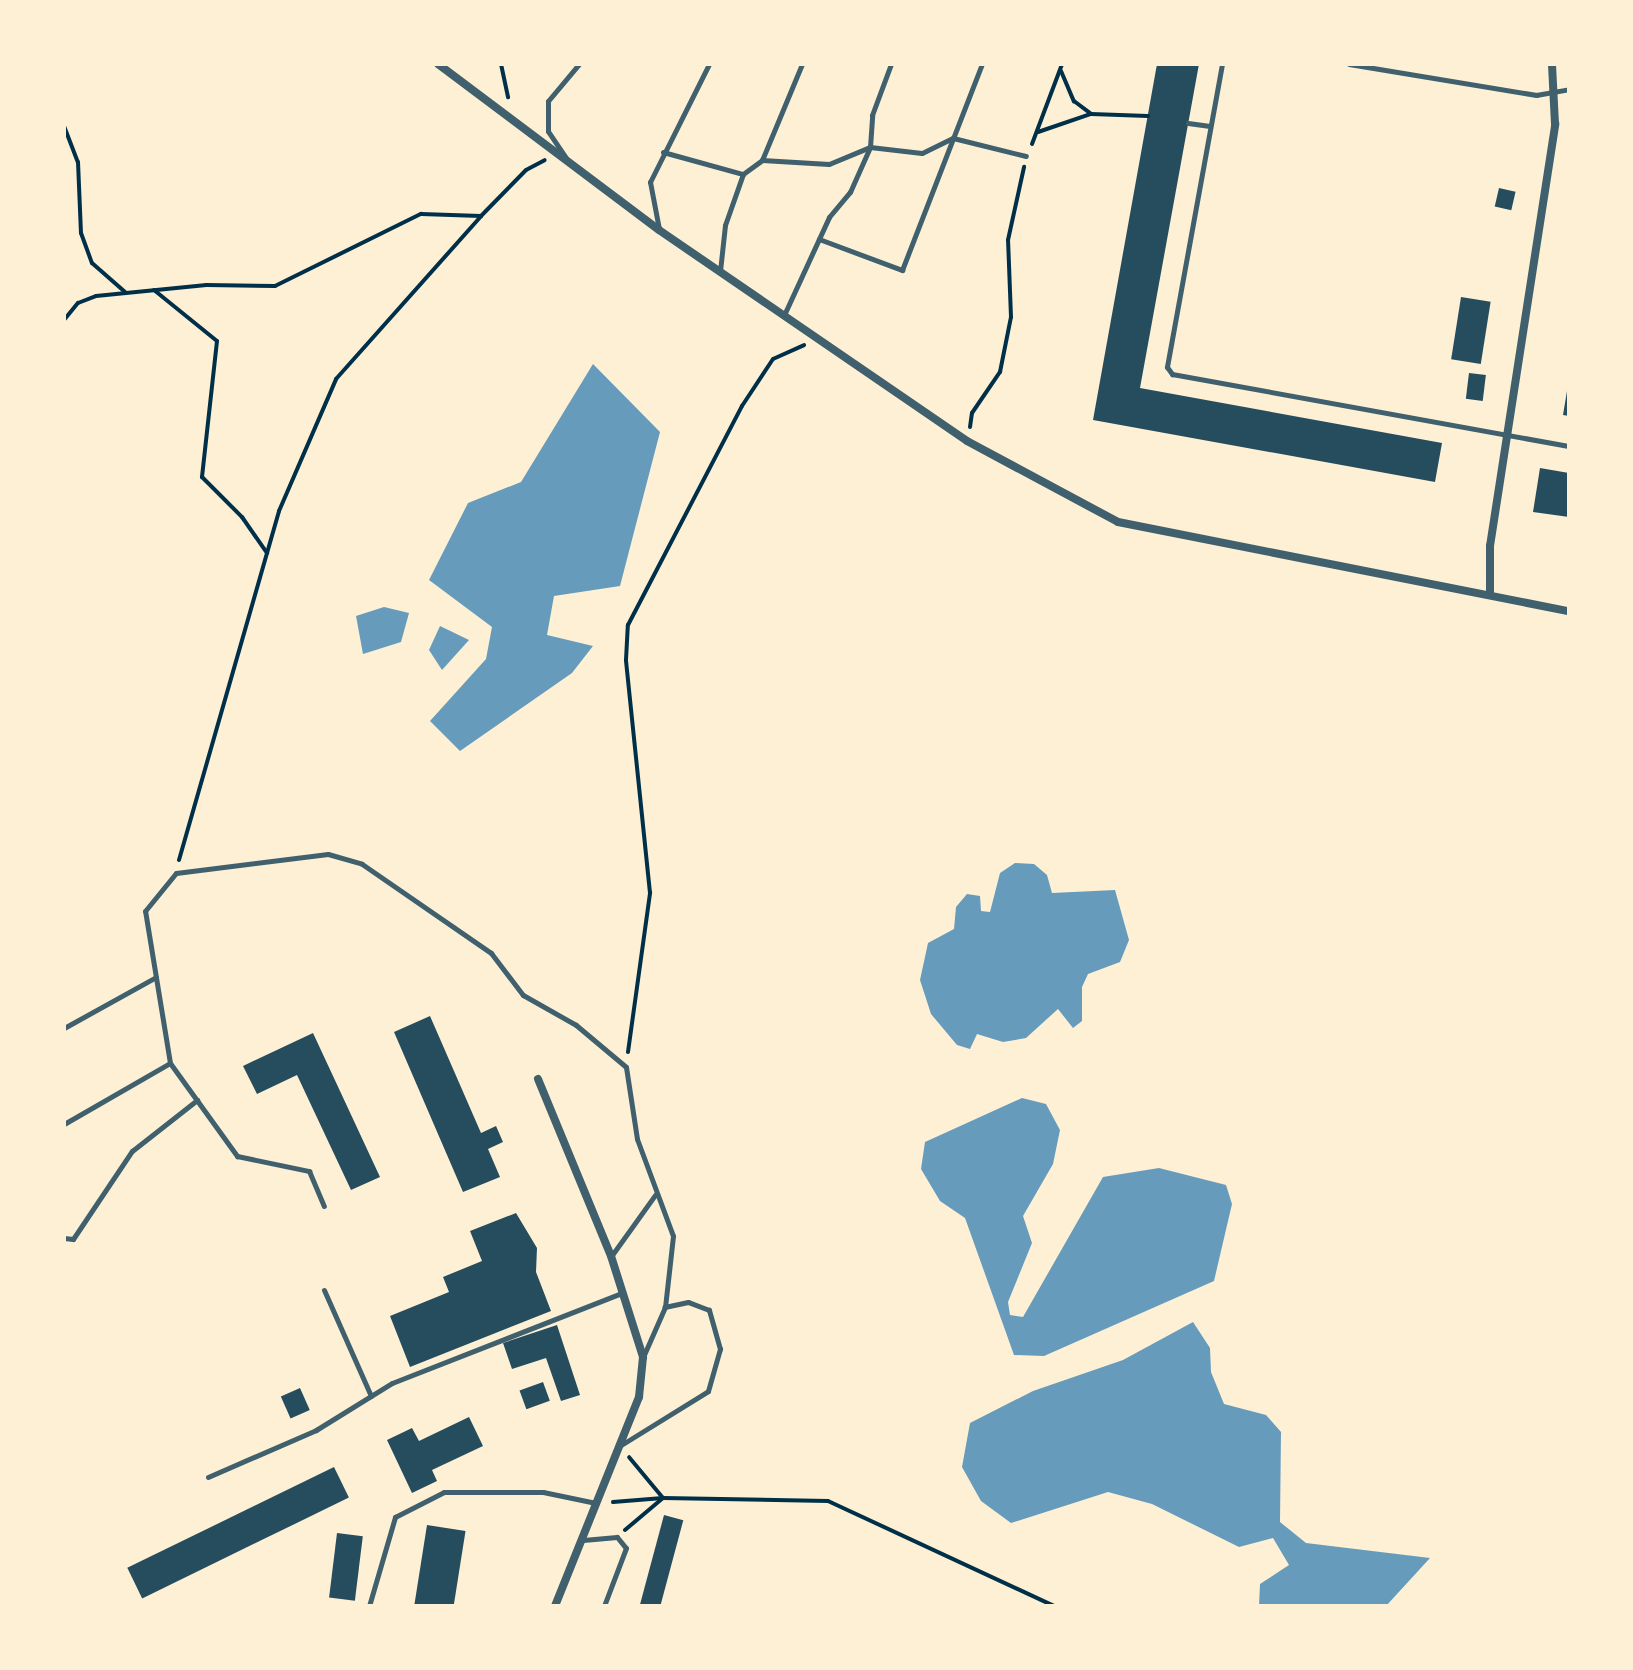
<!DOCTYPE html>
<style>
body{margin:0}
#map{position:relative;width:1633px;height:1670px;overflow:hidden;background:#fdf0d5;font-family:"Sofia Sans Condensed",sans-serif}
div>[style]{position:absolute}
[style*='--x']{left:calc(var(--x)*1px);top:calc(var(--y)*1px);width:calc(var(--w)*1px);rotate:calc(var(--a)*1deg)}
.water>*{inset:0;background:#669bbc}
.building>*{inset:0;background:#264d5e;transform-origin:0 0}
.path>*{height:4px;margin:-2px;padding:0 2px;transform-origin:2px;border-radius:2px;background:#003049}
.service>*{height:5px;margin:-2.5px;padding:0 2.5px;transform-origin:2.5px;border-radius:2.5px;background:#3f606c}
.minor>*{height:8px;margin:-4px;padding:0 4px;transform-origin:4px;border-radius:4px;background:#3f606c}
span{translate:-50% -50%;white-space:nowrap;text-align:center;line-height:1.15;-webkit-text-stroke:7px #fdf0d5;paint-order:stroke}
.frame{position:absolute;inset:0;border:66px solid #fdf0d5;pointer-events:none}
</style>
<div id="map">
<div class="water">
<div style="clip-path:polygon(593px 364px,660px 432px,620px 586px,554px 596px,547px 635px,593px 646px,572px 673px,460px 751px,430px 721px,486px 659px,492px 627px,429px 580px,468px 503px,521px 482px)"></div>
<div style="clip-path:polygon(384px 607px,409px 613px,401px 642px,363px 654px,356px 616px)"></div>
<div style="clip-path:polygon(440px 626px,469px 640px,442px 670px,429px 650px)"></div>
<div style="clip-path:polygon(1015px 863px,1034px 864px,1047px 875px,1052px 893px,1115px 890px,1129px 940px,1120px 962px,1088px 974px,1082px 987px,1082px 1021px,1073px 1028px,1058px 1009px,1026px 1038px,1003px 1042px,977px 1034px,970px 1049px,957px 1045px,931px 1014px,920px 980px,928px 943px,954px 929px,956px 907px,967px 894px,980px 896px,981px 911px,990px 912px,1000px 873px)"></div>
<div style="clip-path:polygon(1022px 1098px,1046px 1104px,1060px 1130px,1053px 1164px,1023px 1216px,1032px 1243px,1008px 1302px,1010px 1315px,1023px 1317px,1103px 1177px,1159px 1168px,1226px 1185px,1232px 1204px,1214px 1281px,1044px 1356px,1014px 1355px,965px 1218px,940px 1201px,921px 1169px,925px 1142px)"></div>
<div style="clip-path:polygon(1193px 1322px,1210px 1348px,1211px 1372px,1224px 1404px,1266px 1415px,1281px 1432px,1280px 1522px,1306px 1543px,1430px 1558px,1386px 1606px,1259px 1606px,1260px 1584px,1289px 1565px,1273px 1538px,1239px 1547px,1152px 1504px,1108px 1492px,1011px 1523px,981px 1501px,962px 1467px,970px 1423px,1033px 1391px,1123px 1360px)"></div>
</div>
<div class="building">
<div style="clip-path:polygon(1157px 64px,1199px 64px,1140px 388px,1442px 443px,1435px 482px,1093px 420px)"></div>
<div style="left:1499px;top:188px;width:17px;height:19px;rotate:13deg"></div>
<div style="left:1461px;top:297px;width:30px;height:63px;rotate:9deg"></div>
<div style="left:1469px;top:373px;width:17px;height:26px;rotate:7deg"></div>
<div style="clip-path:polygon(1567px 391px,1569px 391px,1569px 416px,1563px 415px)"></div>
<div style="clip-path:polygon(1540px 468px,1569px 473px,1569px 517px,1533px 512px)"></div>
<div style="clip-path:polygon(430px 1016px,481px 1133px,496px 1126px,503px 1142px,488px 1149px,500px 1177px,463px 1192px,394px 1032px)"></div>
<div style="clip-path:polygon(313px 1033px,380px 1177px,351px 1190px,297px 1075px,257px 1094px,243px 1066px)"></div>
<div style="clip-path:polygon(516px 1213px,537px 1248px,536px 1272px,551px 1311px,410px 1367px,390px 1316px,449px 1292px,443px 1277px,482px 1261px,470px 1231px)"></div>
<div style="clip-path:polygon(557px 1325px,580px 1395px,561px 1401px,546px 1358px,512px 1369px,503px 1343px)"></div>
<div style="left:543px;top:1382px;width:20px;height:25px;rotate:70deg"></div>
<div style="left:300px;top:1388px;width:24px;height:21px;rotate:66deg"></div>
<div style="clip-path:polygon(469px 1417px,483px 1446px,432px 1470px,437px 1481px,412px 1493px,387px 1440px,412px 1428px,419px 1441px)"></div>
<div style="left:334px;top:1467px;width:34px;height:230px;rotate:64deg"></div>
<div style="left:664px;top:1515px;width:20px;height:93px;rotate:15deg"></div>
<div style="left:427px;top:1525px;width:39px;height:82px;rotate:9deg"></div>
<div style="left:337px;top:1533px;width:26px;height:65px;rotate:7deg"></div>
</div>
<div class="path">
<div style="--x:501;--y:64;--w:34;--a:78"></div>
<div style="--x:1061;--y:71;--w:33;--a:67"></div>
<div style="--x:1074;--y:101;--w:21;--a:37"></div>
<div style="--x:1091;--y:114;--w:57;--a:2"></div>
<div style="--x:64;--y:126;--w:39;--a:69"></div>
<div style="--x:78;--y:162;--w:71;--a:87.6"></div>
<div style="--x:81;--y:233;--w:32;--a:70"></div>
<div style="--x:92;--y:263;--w:44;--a:41.3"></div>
<div style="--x:1038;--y:132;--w:56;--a:-18.8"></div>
<div style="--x:1032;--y:144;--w:85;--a:-69.4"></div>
<div style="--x:154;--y:290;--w:81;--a:39"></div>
<div style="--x:217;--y:341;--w:137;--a:96.3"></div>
<div style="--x:202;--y:477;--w:57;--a:45"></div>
<div style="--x:242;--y:517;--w:44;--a:55.2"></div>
<div style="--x:64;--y:320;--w:22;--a:-51"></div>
<div style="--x:78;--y:303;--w:19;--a:-21"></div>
<div style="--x:96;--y:296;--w:111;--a:-5.7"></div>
<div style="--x:206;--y:285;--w:69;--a:0.8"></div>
<div style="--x:275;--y:286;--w:163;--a:-26.3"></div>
<div style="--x:421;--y:214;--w:60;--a:1.9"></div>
<div style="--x:970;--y:427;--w:14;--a:-82"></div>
<div style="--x:972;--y:413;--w:50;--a:-55.7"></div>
<div style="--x:1000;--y:372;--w:56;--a:-78.7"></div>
<div style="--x:1011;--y:317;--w:77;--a:-92.2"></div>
<div style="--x:1008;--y:240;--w:75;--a:-77.6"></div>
<div style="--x:179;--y:860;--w:363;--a:-74"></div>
<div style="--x:279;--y:511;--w:144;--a:-66.6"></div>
<div style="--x:336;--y:379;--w:218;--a:-48.3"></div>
<div style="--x:481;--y:216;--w:64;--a:-45.6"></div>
<div style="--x:526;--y:170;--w:21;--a:-28"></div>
<div style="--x:628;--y:1052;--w:161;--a:-82.1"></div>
<div style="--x:650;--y:893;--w:234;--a:-95.9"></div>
<div style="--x:626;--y:660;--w:35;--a:-87"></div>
<div style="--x:628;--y:625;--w:247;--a:-62.5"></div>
<div style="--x:742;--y:406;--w:56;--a:-56.6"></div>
<div style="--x:773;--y:359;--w:34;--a:-24"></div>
<div style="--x:613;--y:1502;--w:50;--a:-4.6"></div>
<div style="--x:663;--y:1498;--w:53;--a:-129.7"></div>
<div style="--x:625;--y:1530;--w:50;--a:-40.1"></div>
<div style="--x:663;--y:1498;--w:165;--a:1"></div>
<div style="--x:828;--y:1501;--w:249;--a:24.9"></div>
</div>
<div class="service">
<div style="--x:1222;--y:64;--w:308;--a:100.3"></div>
<div style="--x:1167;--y:367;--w:9;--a:54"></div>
<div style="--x:1172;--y:374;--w:403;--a:10.3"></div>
<div style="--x:1349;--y:64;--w:190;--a:9.4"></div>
<div style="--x:1536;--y:95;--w:34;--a:-10"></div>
<div style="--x:1188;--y:123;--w:22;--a:8"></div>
<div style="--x:663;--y:152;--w:83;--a:15.4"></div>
<div style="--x:566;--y:158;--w:32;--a:-124"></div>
<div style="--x:548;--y:131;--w:30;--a:-90"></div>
<div style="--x:548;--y:101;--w:48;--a:-50"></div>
<div style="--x:762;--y:160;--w:67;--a:3.4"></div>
<div style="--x:829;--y:164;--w:44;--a:-22.5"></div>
<div style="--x:870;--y:147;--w:52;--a:6.6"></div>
<div style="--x:922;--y:153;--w:34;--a:-26"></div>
<div style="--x:953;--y:138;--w:75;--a:13.9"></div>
<div style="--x:659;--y:229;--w:48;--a:-100.8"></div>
<div style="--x:650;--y:182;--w:132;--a:-63.4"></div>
<div style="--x:819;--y:239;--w:89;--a:20.5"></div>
<div style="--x:902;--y:270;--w:221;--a:-68.8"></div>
<div style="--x:720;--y:271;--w:46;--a:-83.8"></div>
<div style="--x:725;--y:225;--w:54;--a:-70.6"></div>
<div style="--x:743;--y:174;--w:24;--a:-36"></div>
<div style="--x:762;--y:160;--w:104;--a:-67.4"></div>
<div style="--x:784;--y:315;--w:108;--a:-65.3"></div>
<div style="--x:829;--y:217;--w:33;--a:-50"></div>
<div style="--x:850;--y:192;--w:49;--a:-66"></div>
<div style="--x:870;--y:147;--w:32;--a:-86"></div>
<div style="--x:872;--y:115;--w:54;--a:-69.6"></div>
<div style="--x:64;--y:1028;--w:105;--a:-29"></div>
<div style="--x:170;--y:1063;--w:115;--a:54.2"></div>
<div style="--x:237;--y:1156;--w:74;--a:11.8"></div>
<div style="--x:309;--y:1171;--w:38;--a:67"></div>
<div style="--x:64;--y:1124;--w:122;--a:-29.9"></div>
<div style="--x:170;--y:1063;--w:154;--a:-99.3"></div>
<div style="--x:145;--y:911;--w:49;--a:-50.8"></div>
<div style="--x:176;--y:873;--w:153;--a:-7.1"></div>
<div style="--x:328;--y:854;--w:35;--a:16"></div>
<div style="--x:362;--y:864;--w:157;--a:34.6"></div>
<div style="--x:491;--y:953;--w:53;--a:52.7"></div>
<div style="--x:523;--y:995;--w:61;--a:29.5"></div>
<div style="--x:576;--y:1025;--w:65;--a:40"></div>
<div style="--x:626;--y:1067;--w:73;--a:81.3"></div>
<div style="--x:637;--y:1139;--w:103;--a:69.6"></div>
<div style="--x:673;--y:1236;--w:71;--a:96.4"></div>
<div style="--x:665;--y:1307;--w:55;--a:113.7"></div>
<div style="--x:64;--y:1238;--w:9;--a:6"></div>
<div style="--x:73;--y:1239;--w:106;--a:-56.2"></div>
<div style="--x:132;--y:1151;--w:83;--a:-38.1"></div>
<div style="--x:612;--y:1255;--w:74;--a:-54.4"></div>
<div style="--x:324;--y:1290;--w:116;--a:66.1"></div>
<div style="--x:621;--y:1445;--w:102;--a:-31.8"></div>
<div style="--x:708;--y:1391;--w:44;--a:-74.1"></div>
<div style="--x:720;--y:1349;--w:41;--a:-105.8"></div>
<div style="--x:709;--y:1310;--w:22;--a:-159"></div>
<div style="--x:688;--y:1302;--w:24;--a:168"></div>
<div style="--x:208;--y:1477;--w:118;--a:-23.5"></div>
<div style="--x:316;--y:1430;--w:89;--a:-31.7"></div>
<div style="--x:392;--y:1383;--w:247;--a:-21.4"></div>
<div style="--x:583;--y:1540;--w:34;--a:-5"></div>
<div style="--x:617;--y:1537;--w:14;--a:51"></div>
<div style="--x:626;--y:1548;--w:62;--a:110.8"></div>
<div style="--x:369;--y:1606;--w:93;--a:-73.7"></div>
<div style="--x:395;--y:1517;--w:55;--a:-27"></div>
<div style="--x:444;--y:1492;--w:99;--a:0"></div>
<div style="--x:543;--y:1492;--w:54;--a:11.7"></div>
</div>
<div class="minor">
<div style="--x:438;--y:64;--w:276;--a:36.9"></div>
<div style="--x:659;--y:230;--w:373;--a:34.4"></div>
<div style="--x:967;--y:441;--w:171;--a:28.2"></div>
<div style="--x:1118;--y:522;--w:460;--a:11.2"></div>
<div style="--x:1490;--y:592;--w:46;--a:-90"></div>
<div style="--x:1490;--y:546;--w:427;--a:-81.2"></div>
<div style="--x:1555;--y:124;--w:60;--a:-92.9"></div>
<div style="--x:538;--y:1079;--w:191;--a:67.6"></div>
<div style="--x:611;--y:1256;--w:106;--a:72.4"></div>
<div style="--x:643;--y:1357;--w:40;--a:95.7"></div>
<div style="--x:639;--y:1397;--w:225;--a:111.9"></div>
</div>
<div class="frame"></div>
</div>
